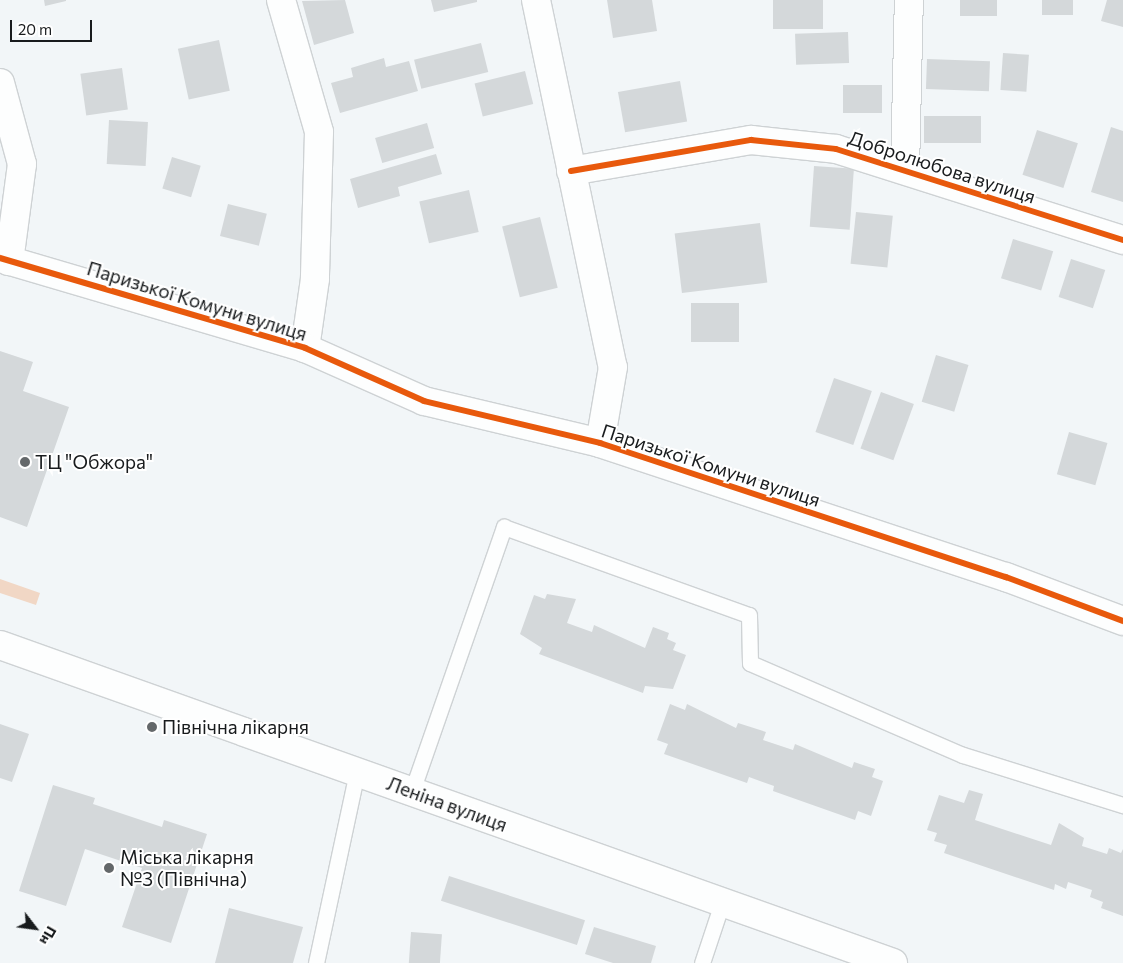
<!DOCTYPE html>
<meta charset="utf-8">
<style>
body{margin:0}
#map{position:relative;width:1123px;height:963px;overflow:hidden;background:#f2f6f8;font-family:Commissioner,sans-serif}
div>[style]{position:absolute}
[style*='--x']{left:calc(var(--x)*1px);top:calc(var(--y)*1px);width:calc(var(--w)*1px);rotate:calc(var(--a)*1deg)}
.green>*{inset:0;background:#f1d7c5}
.building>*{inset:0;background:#d4d8da;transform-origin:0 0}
.roads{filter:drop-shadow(1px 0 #ced2d4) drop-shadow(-1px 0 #ced2d4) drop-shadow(0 1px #ced2d4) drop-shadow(0 -1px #ced2d4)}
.lane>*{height:15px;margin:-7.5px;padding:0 7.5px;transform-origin:7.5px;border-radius:7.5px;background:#fdfefe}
.street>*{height:28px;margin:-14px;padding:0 14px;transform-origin:14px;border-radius:14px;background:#fdfefe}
.secondary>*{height:28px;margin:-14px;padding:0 14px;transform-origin:14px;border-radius:14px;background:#fdfefe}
.cycleway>*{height:6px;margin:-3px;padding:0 3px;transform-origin:3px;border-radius:3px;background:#e8590c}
.dots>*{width:14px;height:14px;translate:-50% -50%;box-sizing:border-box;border:2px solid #fff;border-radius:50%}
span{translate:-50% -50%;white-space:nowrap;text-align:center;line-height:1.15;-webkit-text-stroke:4px #fff;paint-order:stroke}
.street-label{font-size:19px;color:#181b1d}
.poi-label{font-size:19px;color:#181b1d}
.left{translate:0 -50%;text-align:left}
.north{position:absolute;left:10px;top:903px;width:50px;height:50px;-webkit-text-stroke:4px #fff;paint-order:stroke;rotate:120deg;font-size:14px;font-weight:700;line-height:20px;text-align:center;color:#181b1d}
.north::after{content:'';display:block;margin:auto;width:18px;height:22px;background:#181b1d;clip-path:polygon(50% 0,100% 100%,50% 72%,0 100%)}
.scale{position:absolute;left:10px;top:20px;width:82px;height:22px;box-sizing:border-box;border:2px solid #181b1d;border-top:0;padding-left:6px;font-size:15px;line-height:18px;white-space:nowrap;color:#181b1d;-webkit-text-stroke:4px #fff;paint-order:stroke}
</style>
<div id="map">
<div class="green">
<div style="clip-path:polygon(0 579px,40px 593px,36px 605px,0 593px)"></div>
</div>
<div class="building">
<div style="clip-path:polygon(44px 0,66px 0,66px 1px,45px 6px)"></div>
<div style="clip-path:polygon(345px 0,354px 33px,314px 45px,302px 1px)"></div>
<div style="clip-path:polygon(431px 0,477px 0,477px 2px,434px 12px)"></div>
<div style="clip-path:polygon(607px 0,652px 0,657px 31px,613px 38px)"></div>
<div style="left:773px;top:0;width:50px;height:29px"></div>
<div style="left:960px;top:0;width:37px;height:16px"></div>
<div style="left:1042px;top:0;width:31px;height:15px"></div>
<div style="clip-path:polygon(1107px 0,1123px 0,1123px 27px,1101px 21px)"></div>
<div style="left:848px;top:32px;width:31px;height:53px;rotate:88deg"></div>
<div style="left:219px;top:40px;width:52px;height:42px;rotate:78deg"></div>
<div style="left:481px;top:43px;width:30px;height:69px;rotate:76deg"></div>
<div style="left:1003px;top:53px;width:26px;height:37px;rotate:4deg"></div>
<div style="clip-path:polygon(384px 58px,386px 67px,409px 61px,418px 91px,340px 113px,331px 83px,353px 77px,351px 68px)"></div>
<div style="left:927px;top:59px;width:63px;height:30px;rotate:2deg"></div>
<div style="left:122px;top:68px;width:42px;height:42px;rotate:82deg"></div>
<div style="left:525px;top:71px;width:34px;height:52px;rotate:76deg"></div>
<div style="left:680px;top:81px;width:41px;height:63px;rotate:80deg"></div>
<div style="left:882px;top:85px;width:28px;height:39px;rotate:90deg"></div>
<div style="left:924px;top:116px;width:57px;height:27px"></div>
<div style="left:109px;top:120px;width:39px;height:44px;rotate:3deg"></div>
<div style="left:427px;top:123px;width:26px;height:54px;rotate:74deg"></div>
<div style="clip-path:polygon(1111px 127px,1123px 131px,1123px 202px,1091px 192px)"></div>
<div style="left:1037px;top:130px;width:43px;height:47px;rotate:18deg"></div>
<div style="clip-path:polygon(436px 154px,442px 174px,398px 187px,400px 196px,358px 208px,350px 179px)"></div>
<div style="left:172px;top:157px;width:30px;height:33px;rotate:17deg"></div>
<div style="left:814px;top:166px;width:40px;height:61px;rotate:4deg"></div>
<div style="left:469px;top:190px;width:43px;height:51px;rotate:77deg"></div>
<div style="left:228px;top:204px;width:40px;height:33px;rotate:14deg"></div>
<div style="left:856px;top:212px;width:37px;height:52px;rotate:6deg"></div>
<div style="left:540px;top:217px;width:73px;height:39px;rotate:76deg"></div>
<div style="left:760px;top:223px;width:60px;height:86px;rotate:83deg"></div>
<div style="left:1013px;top:239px;width:42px;height:41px;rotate:17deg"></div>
<div style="left:1071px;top:259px;width:36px;height:40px;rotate:18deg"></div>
<div style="left:739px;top:303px;width:39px;height:48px;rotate:90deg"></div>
<div style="clip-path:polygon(0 351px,33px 362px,23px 391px,69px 407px,27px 527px,0 517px)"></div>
<div style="left:936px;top:355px;width:34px;height:49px;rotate:17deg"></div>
<div style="left:834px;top:378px;width:40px;height:57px;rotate:19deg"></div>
<div style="left:881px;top:392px;width:35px;height:60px;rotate:20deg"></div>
<div style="left:1069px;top:432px;width:40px;height:44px;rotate:16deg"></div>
<div style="clip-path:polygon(547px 594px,576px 599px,567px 623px,592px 632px,594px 625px,645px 648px,653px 627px,669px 633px,667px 639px,676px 643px,673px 650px,686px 655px,673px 689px,645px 686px,643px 693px,539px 654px,542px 648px,520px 634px,534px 595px,545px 599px)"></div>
<div style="clip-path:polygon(670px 704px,685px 710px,687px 704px,736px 728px,738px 723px,766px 732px,763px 740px,793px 750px,795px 744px,852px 768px,854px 762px,875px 769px,872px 777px,883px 781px,871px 816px,858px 811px,855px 820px,773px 791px,774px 786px,749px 777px,747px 783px,664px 754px,668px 744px,657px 740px)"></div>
<div style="clip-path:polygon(0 724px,29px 734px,12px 782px,0 778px)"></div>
<div style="clip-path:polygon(53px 785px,95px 798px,93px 804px,162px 827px,164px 820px,207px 834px,171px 943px,122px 927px,142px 868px,85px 849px,66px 906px,19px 891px)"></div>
<div style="clip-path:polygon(969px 790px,983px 794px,975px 820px,1051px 845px,1059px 823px,1084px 838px,1082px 846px,1107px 854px,1109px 848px,1121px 853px,1123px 849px,1123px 916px,1101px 908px,1103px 902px,1090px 897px,1092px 890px,1068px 882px,1066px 889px,1055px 884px,1054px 890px,944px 853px,947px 845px,934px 841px,937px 833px,927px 830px,939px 795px,964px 803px)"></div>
<div style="left:449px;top:876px;width:143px;height:26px;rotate:18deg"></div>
<div style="clip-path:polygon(229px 908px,303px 927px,293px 963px,215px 963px)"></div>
<div style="clip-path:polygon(594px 927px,656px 946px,651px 963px,613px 963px,585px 954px)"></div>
<div style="left:411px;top:932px;width:31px;height:31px;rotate:4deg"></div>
</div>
<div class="roads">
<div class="lane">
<div style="--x:412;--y:791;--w:280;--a:-70.8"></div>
<div style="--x:504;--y:527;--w:260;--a:19.8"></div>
<div style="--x:749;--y:615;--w:48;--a:88.8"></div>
<div style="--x:750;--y:663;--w:232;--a:23.4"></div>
<div style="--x:963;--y:755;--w:168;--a:17.4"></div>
<div style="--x:316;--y:963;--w:195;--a:-77.9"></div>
<div style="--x:702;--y:963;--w:63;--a:-71.6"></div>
</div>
<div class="street">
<div style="--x:281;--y:0;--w:137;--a:73.9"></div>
<div style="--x:319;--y:132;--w:147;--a:91.6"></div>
<div style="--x:315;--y:279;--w:70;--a:98.2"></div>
<div style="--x:536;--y:0;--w:375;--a:78.2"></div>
<div style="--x:613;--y:367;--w:77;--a:99.7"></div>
<div style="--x:0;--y:83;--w:84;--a:74.8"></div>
<div style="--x:22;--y:164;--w:98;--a:97.6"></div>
<div style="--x:905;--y:170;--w:170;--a:-88.7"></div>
<div style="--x:571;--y:171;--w:183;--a:-9.8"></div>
<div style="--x:751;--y:140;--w:85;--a:6"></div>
<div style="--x:836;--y:149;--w:301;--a:17.6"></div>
<div style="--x:0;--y:258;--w:318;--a:16.4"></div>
<div style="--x:305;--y:348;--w:130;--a:24"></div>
<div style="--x:424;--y:401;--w:181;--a:13.4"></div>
<div style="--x:600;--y:443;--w:428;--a:18.3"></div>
<div style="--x:1006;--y:577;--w:125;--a:20.6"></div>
</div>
<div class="secondary">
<div style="--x:0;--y:645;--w:948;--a:19.6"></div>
</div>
</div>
<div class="cycleway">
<div style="--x:571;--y:171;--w:183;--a:-9.8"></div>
<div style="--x:751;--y:140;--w:85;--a:6"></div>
<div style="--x:836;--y:149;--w:301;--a:17.6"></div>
<div style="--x:0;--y:258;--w:318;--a:16.4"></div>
<div style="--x:305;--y:348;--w:130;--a:24"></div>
<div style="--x:424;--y:401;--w:181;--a:13.4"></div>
<div style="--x:600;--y:443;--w:428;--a:18.3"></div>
<div style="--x:1006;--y:577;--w:125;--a:20.6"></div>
</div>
<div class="dots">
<div style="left:25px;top:462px;background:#64686a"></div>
<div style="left:152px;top:727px;background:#64686a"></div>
<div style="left:109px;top:868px;background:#64686a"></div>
</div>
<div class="street-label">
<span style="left:942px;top:167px;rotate:18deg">Добролюбова вулиця</span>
<span style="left:197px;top:301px;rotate:17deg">Паризької Комуни вулиця</span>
<span style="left:711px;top:465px;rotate:18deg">Паризької Комуни вулиця</span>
<span style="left:447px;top:804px;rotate:20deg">Леніна вулиця</span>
</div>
<div class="poi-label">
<span class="left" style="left:35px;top:462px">ТЦ "Обжора"</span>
<span class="left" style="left:162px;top:727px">Північна лікарня</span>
<span class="left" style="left:120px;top:868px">Міська лікарня<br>№3 (Північна)</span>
</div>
<div class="north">Пн</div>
<div class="scale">20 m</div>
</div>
